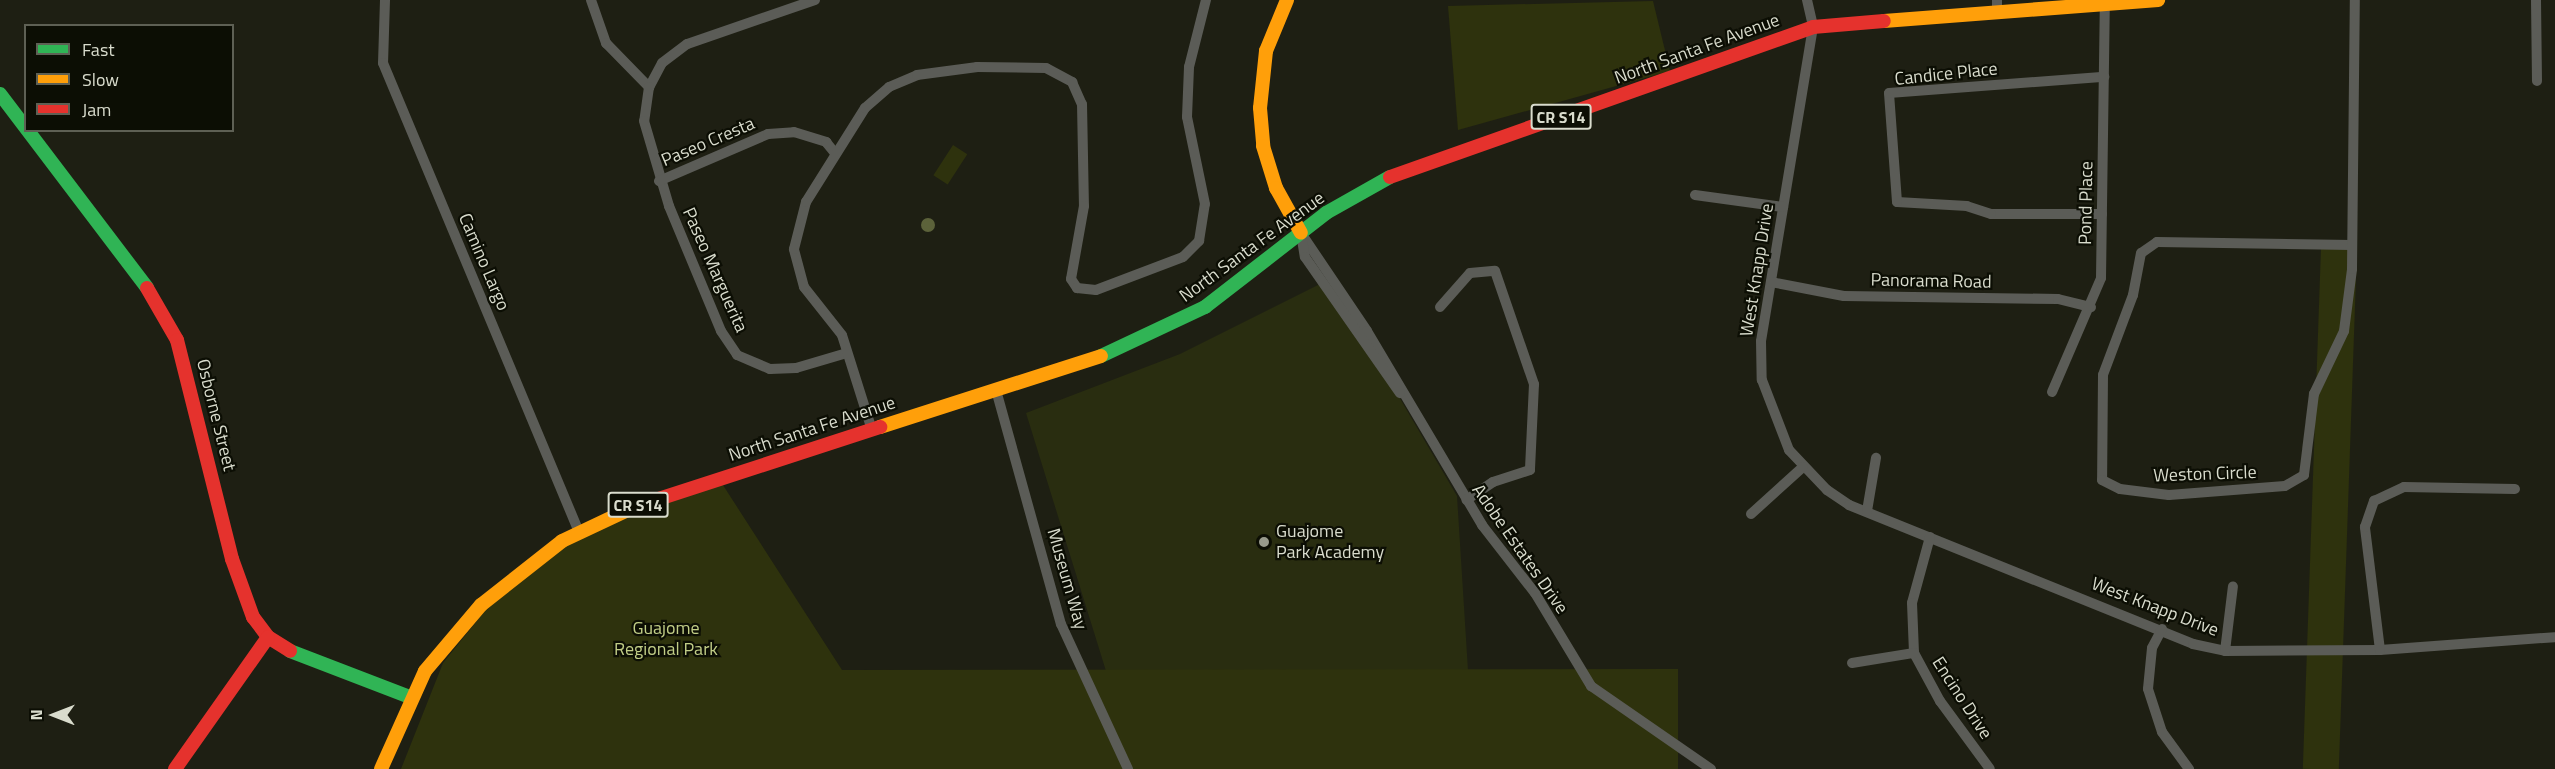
<!DOCTYPE html>
<style>
body{margin:0}
#map{position:relative;width:2555px;height:769px;overflow:hidden;background:#1e1f13;font-family:"Titillium Web",sans-serif}
div>[style]{position:absolute}
[style*='--x']{left:calc(var(--x)*1px);top:calc(var(--y)*1px);width:calc(var(--w)*1px);rotate:calc(var(--a)*1deg)}
.built>*{inset:0;background:#292d10}
.green>*{inset:0;background:#2e320d;transform-origin:0 0}
.water>*{inset:0;background:#5c623a}
.round{border-radius:50%}
.street>*{height:10px;margin:-5px;padding:0 5px;transform-origin:5px;border-radius:5px;background:#5b5c57}
.fast>*{height:14px;margin:-7px;padding:0 7px;transform-origin:7px;border-radius:7px;background:#30b455}
.slow>*{height:14px;margin:-7px;padding:0 7px;transform-origin:7px;border-radius:7px;background:#ff9f0a}
.jam>*{height:14px;margin:-7px;padding:0 7px;transform-origin:7px;border-radius:7px;background:#e5322d}
.dots>*{width:16px;height:16px;translate:-50% -50%;box-sizing:border-box;border:3px solid #0c0e04;border-radius:50%}
span{translate:-50% -50%;white-space:nowrap;text-align:center;line-height:1.15;-webkit-text-stroke:4.5px #0c0e04;paint-order:stroke}
.shield-label span{padding:2px 4px;background:#0c0e04;border:2px solid;border-radius:4px;-webkit-text-stroke-width:0}
.shield-label{font-size:16px;color:#d9dccd;font-weight:700}
.street-label{font-size:18px;color:#d9dccd}
.poi-label{font-size:18px;color:#d9dccd}
.left{translate:0 -50%;text-align:left}
.park-label{font-size:18px;color:#c2ce87}
.legend{position:absolute;left:24px;top:24px;width:210px;height:108px;box-sizing:border-box;background:#0c0e04;border:2px solid #5e6054;margin:0;padding:8px 10px;list-style:none;font-size:18px;color:#d9dccd}
.legend li{display:flex;align-items:center;gap:12px;height:30px}
.legend b{width:30px;border:2px solid #5e6054}
.north{position:absolute;left:24px;top:685px;width:60px;height:60px;-webkit-text-stroke:4px #0c0e04;paint-order:stroke;rotate:270deg;font-size:16px;font-weight:700;line-height:24px;text-align:center;color:#d9dccd}
.north::after{content:'';display:block;margin:auto;width:21px;height:27px;background:#d9dccd;clip-path:polygon(50% 0,100% 100%,50% 72%,0 100%)}
</style>
<div id="map">
<div class="built">
<div style="clip-path:polygon(1330px 279px,1457px 496px,1469px 686px,1128px 742px,1026px 413px,1180px 354px)"></div>
</div>
<div class="green">
<div style="clip-path:polygon(1653px 1px,1670px 71px,1458px 130px,1448px 6px)"></div>
<div style="left:953px;top:145px;width:17px;height:36px;rotate:33deg"></div>
<div style="left:2321px;top:248px;width:36px;height:521px;rotate:2deg"></div>
<div style="clip-path:polygon(721px 482px,842px 670px,1678px 669px,1678px 769px,401px 769px,443px 663px,484px 612px,545px 559px,599px 527px)"></div>
</div>
<div class="water">
<div class="round" style="left:921px;top:218px;width:14px;height:14px"></div>
</div>
<div class="street">
<div style="--x:385;--y:0;--w:63;--a:91.8"></div>
<div style="--x:383;--y:63;--w:508;--a:67.32"></div>
<div style="--x:591;--y:0;--w:46;--a:70.8"></div>
<div style="--x:606;--y:43;--w:62;--a:45.7"></div>
<div style="--x:815;--y:0;--w:135;--a:161"></div>
<div style="--x:687;--y:44;--w:31;--a:143"></div>
<div style="--x:662;--y:63;--w:27;--a:118"></div>
<div style="--x:649;--y:87;--w:34;--a:98"></div>
<div style="--x:644;--y:121;--w:89;--a:73.6"></div>
<div style="--x:669;--y:206;--w:135;--a:67.4"></div>
<div style="--x:721;--y:331;--w:29;--a:56"></div>
<div style="--x:737;--y:355;--w:36;--a:23"></div>
<div style="--x:770;--y:369;--w:26;--a:-2"></div>
<div style="--x:796;--y:368;--w:53;--a:-16.4"></div>
<div style="--x:1807;--y:0;--w:28;--a:77"></div>
<div style="--x:1813;--y:27;--w:318;--a:99.4"></div>
<div style="--x:1761;--y:341;--w:39;--a:89"></div>
<div style="--x:1762;--y:380;--w:75;--a:68.9"></div>
<div style="--x:1789;--y:450;--w:55;--a:46.5"></div>
<div style="--x:1827;--y:490;--w:27;--a:34"></div>
<div style="--x:1849;--y:505;--w:371;--a:22"></div>
<div style="--x:2193;--y:644;--w:33;--a:12"></div>
<div style="--x:2225;--y:651;--w:155;--a:-0.4"></div>
<div style="--x:2380;--y:650;--w:175;--a:-4.2"></div>
<div style="--x:1997;--y:0;--w:11;--a:90"></div>
<div style="--x:2536;--y:0;--w:81;--a:89.3"></div>
<div style="--x:659;--y:181;--w:119;--a:-23.3"></div>
<div style="--x:768;--y:134;--w:26;--a:-4"></div>
<div style="--x:794;--y:132;--w:34;--a:17"></div>
<div style="--x:826;--y:142;--w:14;--a:51"></div>
<div style="--x:1695;--y:195;--w:89;--a:7.8"></div>
<div style="--x:2102;--y:214;--w:111;--a:180"></div>
<div style="--x:1991;--y:214;--w:25;--a:-162"></div>
<div style="--x:1967;--y:206;--w:70;--a:-176.7"></div>
<div style="--x:1897;--y:202;--w:109;--a:-94.2"></div>
<div style="--x:1889;--y:93;--w:216;--a:-4.3"></div>
<div style="--x:1301;--y:233;--w:118;--a:56"></div>
<div style="--x:1367;--y:331;--w:226;--a:59.3"></div>
<div style="--x:1482;--y:525;--w:86;--a:52.1"></div>
<div style="--x:1535;--y:593;--w:109;--a:58.9"></div>
<div style="--x:1591;--y:686;--w:146;--a:34.7"></div>
<div style="--x:1301;--y:233;--w:24;--a:81"></div>
<div style="--x:1305;--y:257;--w:166;--a:55.1"></div>
<div style="--x:2352;--y:245;--w:195;--a:-179.1"></div>
<div style="--x:2157;--y:242;--w:19;--a:145"></div>
<div style="--x:2141;--y:253;--w:43;--a:100.8"></div>
<div style="--x:2133;--y:295;--w:85;--a:110.6"></div>
<div style="--x:2103;--y:375;--w:105;--a:90.5"></div>
<div style="--x:2102;--y:480;--w:20;--a:27"></div>
<div style="--x:2120;--y:489;--w:49;--a:7"></div>
<div style="--x:2169;--y:495;--w:116;--a:-4.4"></div>
<div style="--x:2285;--y:486;--w:22;--a:-30"></div>
<div style="--x:2304;--y:475;--w:82;--a:-83"></div>
<div style="--x:2314;--y:394;--w:70;--a:-64.5"></div>
<div style="--x:2344;--y:331;--w:63;--a:-82.6"></div>
<div style="--x:2352;--y:269;--w:269;--a:-89.4"></div>
<div style="--x:1771;--y:282;--w:74;--a:10.9"></div>
<div style="--x:1844;--y:296;--w:214;--a:0.8"></div>
<div style="--x:2058;--y:299;--w:34;--a:14"></div>
<div style="--x:1440;--y:307;--w:45;--a:-48.6"></div>
<div style="--x:1470;--y:273;--w:25;--a:-5"></div>
<div style="--x:1495;--y:271;--w:120;--a:71"></div>
<div style="--x:1534;--y:384;--w:86;--a:92.7"></div>
<div style="--x:1530;--y:470;--w:39;--a:162"></div>
<div style="--x:1493;--y:482;--w:32;--a:146"></div>
<div style="--x:996;--y:390;--w:243;--a:74.5"></div>
<div style="--x:1061;--y:624;--w:160;--a:65.2"></div>
<div style="--x:2052;--y:392;--w:124;--a:-66.7"></div>
<div style="--x:2101;--y:278;--w:274;--a:-89.2"></div>
<div style="--x:871;--y:427;--w:96;--a:-107.5"></div>
<div style="--x:842;--y:335;--w:61;--a:-128.4"></div>
<div style="--x:804;--y:287;--w:39;--a:-105"></div>
<div style="--x:794;--y:249;--w:49;--a:-75.7"></div>
<div style="--x:806;--y:202;--w:111;--a:-57.9"></div>
<div style="--x:865;--y:108;--w:32;--a:-41"></div>
<div style="--x:889;--y:87;--w:30;--a:-23"></div>
<div style="--x:917;--y:75;--w:61;--a:-7.6"></div>
<div style="--x:977;--y:67;--w:69;--a:0.8"></div>
<div style="--x:1046;--y:68;--w:30;--a:28"></div>
<div style="--x:1072;--y:82;--w:24;--a:66"></div>
<div style="--x:1082;--y:104;--w:102;--a:88.9"></div>
<div style="--x:1084;--y:206;--w:74;--a:100.1"></div>
<div style="--x:1071;--y:279;--w:11;--a:56"></div>
<div style="--x:1077;--y:288;--w:19;--a:6"></div>
<div style="--x:1096;--y:290;--w:93;--a:-20.8"></div>
<div style="--x:1183;--y:257;--w:23;--a:-45"></div>
<div style="--x:1199;--y:241;--w:37;--a:-81"></div>
<div style="--x:1205;--y:204;--w:89;--a:-101.7"></div>
<div style="--x:1187;--y:117;--w:50;--a:-87.7"></div>
<div style="--x:1189;--y:67;--w:69;--a:-75.8"></div>
<div style="--x:1867;--y:511;--w:54;--a:-80.4"></div>
<div style="--x:1751;--y:514;--w:70;--a:-42.1"></div>
<div style="--x:1930;--y:537;--w:68;--a:105.3"></div>
<div style="--x:1912;--y:603;--w:50;--a:87.7"></div>
<div style="--x:1914;--y:653;--w:55;--a:61.6"></div>
<div style="--x:1940;--y:701;--w:84;--a:53.7"></div>
<div style="--x:2162;--y:629;--w:21;--a:118"></div>
<div style="--x:2152;--y:648;--w:41;--a:95.6"></div>
<div style="--x:2148;--y:689;--w:45;--a:72"></div>
<div style="--x:2162;--y:732;--w:46;--a:53.9"></div>
<div style="--x:2380;--y:650;--w:124;--a:-97"></div>
<div style="--x:2365;--y:527;--w:28;--a:-71"></div>
<div style="--x:2374;--y:501;--w:33;--a:-25"></div>
<div style="--x:2404;--y:487;--w:111;--a:1"></div>
<div style="--x:2225;--y:651;--w:65;--a:-83"></div>
<div style="--x:1852;--y:663;--w:63;--a:-9.2"></div>
</div>
<div class="fast">
<div style="--x:0;--y:94;--w:243;--a:52.8"></div>
<div style="--x:1101;--y:356;--w:115;--a:-25.2"></div>
<div style="--x:1205;--y:307;--w:153;--a:-37.8"></div>
<div style="--x:1326;--y:213;--w:73;--a:-29.4"></div>
<div style="--x:290;--y:651;--w:129;--a:21"></div>
</div>
<div class="slow">
<div style="--x:1287;--y:0;--w:55;--a:112.4"></div>
<div style="--x:1266;--y:51;--w:57;--a:96"></div>
<div style="--x:1260;--y:108;--w:38;--a:85"></div>
<div style="--x:1263;--y:146;--w:44;--a:72.8"></div>
<div style="--x:1276;--y:188;--w:51;--a:60.9"></div>
<div style="--x:1884;--y:21;--w:275;--a:-4.4"></div>
<div style="--x:880;--y:427;--w:232;--a:-17.8"></div>
<div style="--x:381;--y:769;--w:107;--a:-65.8"></div>
<div style="--x:425;--y:671;--w:87;--a:-49.7"></div>
<div style="--x:481;--y:605;--w:103;--a:-38.3"></div>
<div style="--x:562;--y:541;--w:80;--a:-25.3"></div>
</div>
<div class="jam">
<div style="--x:1390;--y:177;--w:449;--a:-19.5"></div>
<div style="--x:1813;--y:27;--w:71;--a:-4.8"></div>
<div style="--x:147;--y:288;--w:60;--a:60"></div>
<div style="--x:177;--y:340;--w:226;--a:75.9"></div>
<div style="--x:232;--y:559;--w:62;--a:70.1"></div>
<div style="--x:253;--y:617;--w:25;--a:53"></div>
<div style="--x:268;--y:637;--w:26;--a:32"></div>
<div style="--x:634;--y:507;--w:259;--a:-18"></div>
<div style="--x:175;--y:769;--w:161;--a:-54.8"></div>
</div>
<div class="dots">
<div style="left:1264px;top:542px;background:#989a8c"></div>
</div>
<div class="shield-label">
<span style="left:1561px;top:117px">CR S14</span>
<span style="left:638px;top:505px">CR S14</span>
</div>
<div class="street-label">
<span style="left:1697px;top:49px;rotate:-20deg">North Santa Fe Avenue</span>
<span style="left:1946px;top:74px;rotate:-6deg">Candice Place</span>
<span style="left:708px;top:142px;rotate:-23deg">Paseo Cresta</span>
<span style="left:2086px;top:203px;rotate:-89deg">Pond Place</span>
<span style="left:1252px;top:247px;rotate:-36deg">North Santa Fe Avenue</span>
<span style="left:484px;top:262px;rotate:67deg">Camino Largo</span>
<span style="left:715px;top:270px;rotate:66deg">Paseo Marguerita</span>
<span style="left:1757px;top:270px;rotate:-81deg">West Knapp Drive</span>
<span style="left:1931px;top:281px;rotate:1deg">Panorama Road</span>
<span style="left:216px;top:415px;rotate:76deg">Osborne Street</span>
<span style="left:812px;top:429px;rotate:-18deg">North Santa Fe Avenue</span>
<span style="left:2205px;top:474px;rotate:-2deg">Weston Circle</span>
<span style="left:1520px;top:549px;rotate:55deg">Adobe Estates Drive</span>
<span style="left:1067px;top:579px;rotate:74deg">Museum Way</span>
<span style="left:2155px;top:607px;rotate:21deg">West Knapp Drive</span>
<span style="left:1962px;top:698px;rotate:57deg">Encino Drive</span>
</div>
<div class="poi-label">
<span class="left" style="left:1276px;top:542px">Guajome<br>Park Academy</span>
</div>
<div class="park-label">
<span style="left:666px;top:639px">Guajome<br>Regional Park</span>
</div>
<ul class="legend">
<li><b style="height:8px;background:#30b455"></b>Fast</li>
<li><b style="height:8px;background:#ff9f0a"></b>Slow</li>
<li><b style="height:8px;background:#e5322d"></b>Jam</li>
</ul>
<div class="north">N</div>
</div>
